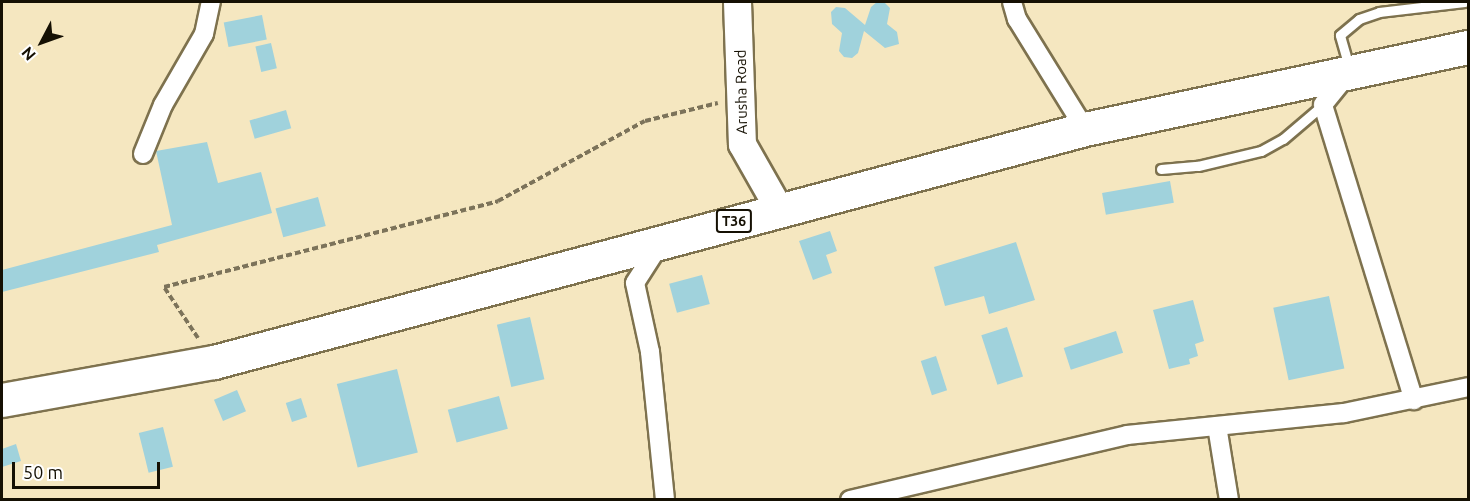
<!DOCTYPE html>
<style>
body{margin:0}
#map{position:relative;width:1470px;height:501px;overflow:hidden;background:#f5e7c0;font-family:Ubuntu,sans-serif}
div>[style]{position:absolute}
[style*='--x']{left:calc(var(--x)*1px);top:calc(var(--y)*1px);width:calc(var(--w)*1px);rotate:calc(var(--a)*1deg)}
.building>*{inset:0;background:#a0d2dc;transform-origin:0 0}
.path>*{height:4px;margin-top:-2px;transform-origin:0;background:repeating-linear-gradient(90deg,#7c735a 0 6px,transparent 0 9px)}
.roads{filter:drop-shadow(2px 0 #7e724e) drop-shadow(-2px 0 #7e724e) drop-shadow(0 2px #7e724e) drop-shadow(0 -2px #7e724e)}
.lane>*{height:9px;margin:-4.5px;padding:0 4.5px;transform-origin:4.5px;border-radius:4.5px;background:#fff}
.street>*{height:18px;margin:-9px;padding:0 9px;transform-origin:9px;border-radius:9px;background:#fff}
.secondary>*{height:27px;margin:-13.5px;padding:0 13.5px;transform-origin:13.5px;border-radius:13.5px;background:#fff}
.highway>*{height:33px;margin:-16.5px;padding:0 16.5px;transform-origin:16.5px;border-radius:16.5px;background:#fff}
span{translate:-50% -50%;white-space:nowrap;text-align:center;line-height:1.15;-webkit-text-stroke:6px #fff;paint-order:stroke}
.shield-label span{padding:2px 4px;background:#fff;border:2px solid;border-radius:4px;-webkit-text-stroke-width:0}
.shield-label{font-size:14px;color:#151003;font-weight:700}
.street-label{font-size:15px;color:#151003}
.frame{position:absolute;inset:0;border:3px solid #151003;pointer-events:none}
.north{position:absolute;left:12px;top:12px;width:60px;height:60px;-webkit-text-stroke:4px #fff;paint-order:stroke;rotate:229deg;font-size:16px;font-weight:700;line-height:24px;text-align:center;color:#151003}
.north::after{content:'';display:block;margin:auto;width:21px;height:27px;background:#151003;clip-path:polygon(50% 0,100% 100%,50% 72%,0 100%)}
.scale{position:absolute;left:12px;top:462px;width:148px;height:27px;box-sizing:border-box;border:3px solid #151003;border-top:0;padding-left:8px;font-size:18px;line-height:21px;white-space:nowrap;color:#151003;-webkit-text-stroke:4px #fff;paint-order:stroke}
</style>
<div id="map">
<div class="building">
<div style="clip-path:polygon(877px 2px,884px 2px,890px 8px,887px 24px,897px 32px,899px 44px,885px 48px,864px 31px,858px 53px,852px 58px,844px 57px,839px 51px,842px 33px,832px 24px,831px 12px,836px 7px,845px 8px,865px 25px,871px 7px)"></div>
<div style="left:262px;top:15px;width:25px;height:39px;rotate:79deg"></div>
<div style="left:271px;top:43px;width:26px;height:16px;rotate:77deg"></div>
<div style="left:286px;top:110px;width:19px;height:38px;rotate:74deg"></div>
<div style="clip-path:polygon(207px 142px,218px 183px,261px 172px,272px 213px,157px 245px,159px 252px,2px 292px,2px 270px,172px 225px,156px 151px)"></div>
<div style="left:1170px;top:181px;width:22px;height:69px;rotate:80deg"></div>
<div style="left:318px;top:197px;width:30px;height:44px;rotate:75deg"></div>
<div style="clip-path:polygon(830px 231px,837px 251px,826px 255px,832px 273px,813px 280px,799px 241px)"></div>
<div style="clip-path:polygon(1016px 242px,1035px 300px,989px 314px,984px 296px,945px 306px,934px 267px)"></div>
<div style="left:702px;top:275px;width:30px;height:34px;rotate:75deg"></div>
<div style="left:1329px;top:296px;width:74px;height:57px;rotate:78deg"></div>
<div style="clip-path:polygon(1193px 300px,1204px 341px,1195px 344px,1198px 356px,1189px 359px,1190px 364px,1169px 369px,1153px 310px)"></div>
<div style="left:530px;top:317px;width:64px;height:34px;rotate:77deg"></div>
<div style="left:1007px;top:327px;width:52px;height:27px;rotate:72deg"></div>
<div style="left:1116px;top:331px;width:23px;height:55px;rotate:72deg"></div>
<div style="left:936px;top:356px;width:36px;height:16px;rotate:72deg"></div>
<div style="left:397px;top:369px;width:86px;height:62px;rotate:76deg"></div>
<div style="left:237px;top:390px;width:23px;height:25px;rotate:67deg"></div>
<div style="left:499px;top:396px;width:34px;height:53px;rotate:75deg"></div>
<div style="left:301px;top:398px;width:20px;height:16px;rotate:72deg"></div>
<div style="left:163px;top:427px;width:41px;height:25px;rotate:76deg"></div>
<div style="clip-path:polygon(16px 444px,21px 461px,2px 467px,2px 449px)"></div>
</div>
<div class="path">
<div style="--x:198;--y:338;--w:61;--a:-123.7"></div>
<div style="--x:164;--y:287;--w:345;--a:-14.4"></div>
<div style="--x:498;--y:201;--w:167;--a:-28.6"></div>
<div style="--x:645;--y:121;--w:75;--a:-13.9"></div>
</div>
<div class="roads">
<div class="lane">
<div style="--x:1349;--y:67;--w:33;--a:-106"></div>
<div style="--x:1340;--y:35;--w:25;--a:-40"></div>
<div style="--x:1359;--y:19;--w:21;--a:-19"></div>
<div style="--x:1379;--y:12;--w:86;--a:-6.7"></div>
<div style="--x:1161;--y:169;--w:37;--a:-5"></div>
<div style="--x:1198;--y:166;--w:65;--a:-13.4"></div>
<div style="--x:1261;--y:151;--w:25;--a:-29"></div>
<div style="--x:1283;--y:139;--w:52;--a:-40.4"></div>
</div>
<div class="street">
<div style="--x:1012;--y:2;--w:18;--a:74"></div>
<div style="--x:1017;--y:19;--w:129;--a:58.3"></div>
<div style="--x:1347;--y:75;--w:38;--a:129"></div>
<div style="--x:1323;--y:105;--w:309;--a:72.9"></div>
<div style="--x:143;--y:154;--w:53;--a:-67.8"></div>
<div style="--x:163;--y:105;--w:82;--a:-60"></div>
<div style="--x:204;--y:34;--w:33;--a:-78"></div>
<div style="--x:660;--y:244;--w:46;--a:122.7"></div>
<div style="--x:635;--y:283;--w:71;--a:77.7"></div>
<div style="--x:650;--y:352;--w:149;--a:84.2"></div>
<div style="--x:1217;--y:426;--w:75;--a:80.8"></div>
<div style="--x:850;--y:500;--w:285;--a:-13.2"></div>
<div style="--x:1127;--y:435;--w:218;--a:-5.8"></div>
<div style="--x:1344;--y:413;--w:127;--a:-11.8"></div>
</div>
<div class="secondary">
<div style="--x:737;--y:2;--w:142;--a:88"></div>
<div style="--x:742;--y:144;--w:75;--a:60.4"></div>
</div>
<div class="highway">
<div style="--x:2;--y:400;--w:215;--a:-10.2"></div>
<div style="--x:214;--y:362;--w:902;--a:-14.98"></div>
<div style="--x:1085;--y:129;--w:392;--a:-12.1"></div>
</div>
</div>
<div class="shield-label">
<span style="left:734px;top:221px">T36</span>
</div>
<div class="street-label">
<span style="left:741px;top:92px;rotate:-91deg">Arusha Road</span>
</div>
<div class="frame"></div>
<div class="north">N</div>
<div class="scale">50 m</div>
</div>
